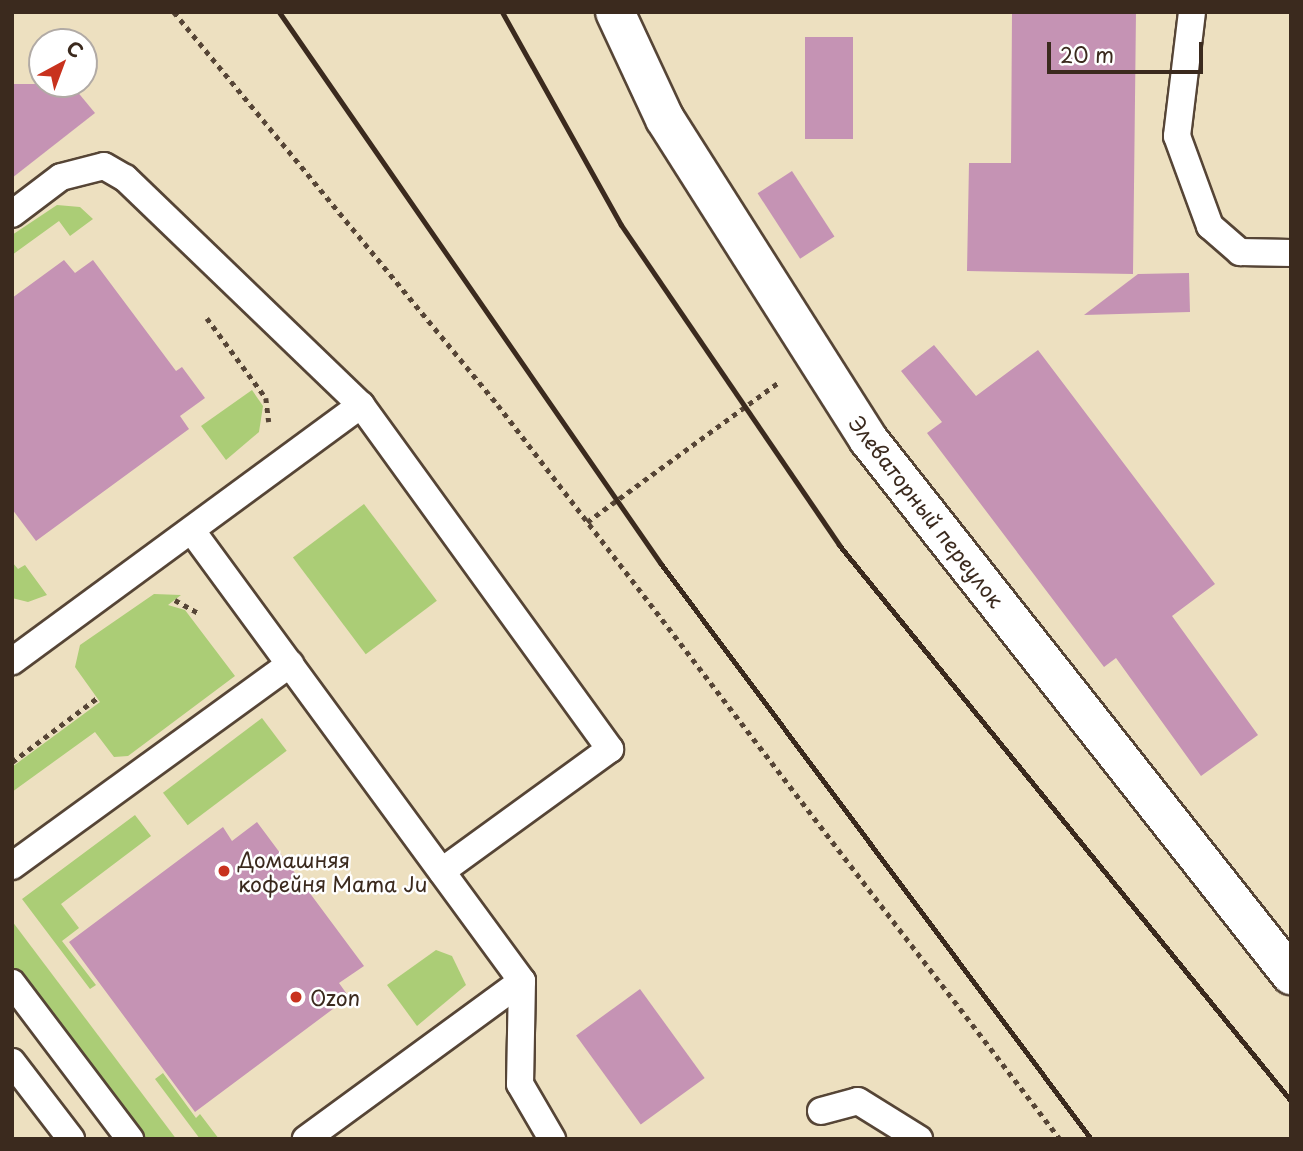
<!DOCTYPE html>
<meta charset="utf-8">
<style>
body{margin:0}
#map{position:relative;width:1303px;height:1151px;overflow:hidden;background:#ede0c0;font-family:"Playpen Sans",sans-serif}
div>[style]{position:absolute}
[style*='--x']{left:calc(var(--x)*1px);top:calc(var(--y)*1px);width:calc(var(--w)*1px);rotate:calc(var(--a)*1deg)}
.green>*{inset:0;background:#abcd76;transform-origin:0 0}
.building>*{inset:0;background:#c593b4;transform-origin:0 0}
.path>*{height:4.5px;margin-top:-2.25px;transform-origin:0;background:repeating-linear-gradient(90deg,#564536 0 5px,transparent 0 10px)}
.roads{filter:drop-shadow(2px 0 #564536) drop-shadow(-2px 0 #564536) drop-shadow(0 2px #564536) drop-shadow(0 -2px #564536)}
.service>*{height:26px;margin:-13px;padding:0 13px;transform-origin:13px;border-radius:13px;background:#fff}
.minor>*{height:38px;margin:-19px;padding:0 19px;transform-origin:19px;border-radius:19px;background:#fff}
.rail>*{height:5px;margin:-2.5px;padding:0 2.5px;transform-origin:2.5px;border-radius:2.5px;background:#3b2a1e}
.dots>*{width:19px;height:19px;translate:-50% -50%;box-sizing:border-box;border:4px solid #fff;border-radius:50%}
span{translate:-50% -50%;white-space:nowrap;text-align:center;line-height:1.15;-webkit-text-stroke:5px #fff;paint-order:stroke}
.street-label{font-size:21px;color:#3b2a1e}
.poi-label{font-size:21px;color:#3b2a1e}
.left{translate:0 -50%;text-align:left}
.frame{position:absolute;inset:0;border:14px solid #3b2a1e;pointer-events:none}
.north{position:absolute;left:28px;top:28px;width:70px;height:70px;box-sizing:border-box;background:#fff;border:2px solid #b1aaa5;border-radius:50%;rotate:41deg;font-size:19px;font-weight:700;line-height:28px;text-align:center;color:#3b2a1e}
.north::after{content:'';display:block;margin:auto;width:24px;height:32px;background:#c8321e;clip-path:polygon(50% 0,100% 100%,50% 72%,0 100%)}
.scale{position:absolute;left:1047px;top:42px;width:156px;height:32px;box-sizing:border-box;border:4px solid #3b2a1e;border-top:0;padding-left:9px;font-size:21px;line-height:24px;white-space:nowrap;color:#3b2a1e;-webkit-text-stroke:5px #fff;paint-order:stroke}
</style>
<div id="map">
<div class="green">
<div style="clip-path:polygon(57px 205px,80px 207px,93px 219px,70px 236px,59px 221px,12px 255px,12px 235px)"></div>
<div style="clip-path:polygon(252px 390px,263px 406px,259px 432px,226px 460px,201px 426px)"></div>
<div style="left:364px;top:504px;width:121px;height:89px;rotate:53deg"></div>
<div style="clip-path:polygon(12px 562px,18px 569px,25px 565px,47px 595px,28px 602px,12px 598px)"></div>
<div style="clip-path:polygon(154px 594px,181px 595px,168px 605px,185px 610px,235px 676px,128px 756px,114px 757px,95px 732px,12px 792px,12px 767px,100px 702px,75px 667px,80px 645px)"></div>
<div style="left:262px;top:718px;width:41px;height:124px;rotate:53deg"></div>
<div style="clip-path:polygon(135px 815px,151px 836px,61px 904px,79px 928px,62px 941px,96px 985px,90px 989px,22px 899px)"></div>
<div style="left:12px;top:921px;width:273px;height:29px;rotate:53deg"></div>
<div style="clip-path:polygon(436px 950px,452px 956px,466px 985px,417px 1026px,387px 985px)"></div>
<div style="clip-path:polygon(163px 1073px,196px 1118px,200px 1114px,219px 1139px,200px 1139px,155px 1079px)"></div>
</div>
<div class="building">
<div style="clip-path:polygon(1012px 12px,1136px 12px,1133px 274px,967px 271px,969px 163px,1011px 163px)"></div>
<div style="left:805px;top:37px;width:48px;height:102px"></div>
<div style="clip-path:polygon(12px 84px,71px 84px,95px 113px,12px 178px)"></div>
<div style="left:792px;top:171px;width:78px;height:41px;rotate:57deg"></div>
<div style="clip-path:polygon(64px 260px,75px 273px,93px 260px,176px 371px,182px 367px,205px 398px,180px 416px,189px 429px,36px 541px,12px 509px,12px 298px)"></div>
<div style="clip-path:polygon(1189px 273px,1190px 312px,1084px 315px,1138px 274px)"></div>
<div style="clip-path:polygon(934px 345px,976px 396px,1038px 350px,1215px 584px,1172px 616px,1258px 735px,1201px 776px,1116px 658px,1104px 667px,927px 433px,942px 422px,901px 371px)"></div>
<div style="clip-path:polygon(257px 822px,364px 966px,339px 983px,349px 997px,195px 1112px,69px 942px,223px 827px,232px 841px)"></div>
<div style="left:640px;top:989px;width:110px;height:79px;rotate:54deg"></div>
</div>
<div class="path">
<div style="--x:174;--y:12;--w:509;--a:50.5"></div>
<div style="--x:498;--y:405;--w:924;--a:52.56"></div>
<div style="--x:207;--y:318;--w:99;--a:53.6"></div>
<div style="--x:266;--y:398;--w:24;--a:83"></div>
<div style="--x:587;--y:522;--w:238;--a:-36.1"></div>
<div style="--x:175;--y:600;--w:26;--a:29"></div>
<div style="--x:12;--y:762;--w:106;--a:-37"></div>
</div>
<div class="roads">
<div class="service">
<div style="--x:1192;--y:12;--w:125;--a:96.9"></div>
<div style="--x:1177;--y:136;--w:96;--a:69.9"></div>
<div style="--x:1210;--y:226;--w:40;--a:41"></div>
<div style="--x:1240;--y:252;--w:51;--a:1.1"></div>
<div style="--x:12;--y:214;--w:61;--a:-37.1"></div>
<div style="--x:61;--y:177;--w:44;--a:-14.3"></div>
<div style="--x:104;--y:166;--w:24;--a:30"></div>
<div style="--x:125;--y:178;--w:327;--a:43.9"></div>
<div style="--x:361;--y:405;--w:433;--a:143.7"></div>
<div style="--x:361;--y:405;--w:425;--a:54.1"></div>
<div style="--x:610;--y:749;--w:208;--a:144"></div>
<div style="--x:192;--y:531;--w:558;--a:53.75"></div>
<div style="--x:522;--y:981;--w:268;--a:143.8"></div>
<div style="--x:12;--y:866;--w:344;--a:-36"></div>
<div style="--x:522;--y:981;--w:103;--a:91.1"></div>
<div style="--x:520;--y:1084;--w:64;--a:59.8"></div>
<div style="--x:12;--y:983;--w:196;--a:52.9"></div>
<div style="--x:12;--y:1062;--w:97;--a:52.5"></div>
<div style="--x:821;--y:1111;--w:38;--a:-15"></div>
<div style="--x:858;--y:1101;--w:72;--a:31.9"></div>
</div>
<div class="minor">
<div style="--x:615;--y:12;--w:118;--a:65"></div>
<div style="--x:665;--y:119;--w:379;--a:57.6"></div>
<div style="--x:868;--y:439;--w:683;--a:51.72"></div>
</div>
</div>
<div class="rail">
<div style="--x:279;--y:12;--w:671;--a:55.32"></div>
<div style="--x:661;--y:564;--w:718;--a:53.21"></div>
<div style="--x:502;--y:12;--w:244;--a:60.8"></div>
<div style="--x:621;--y:225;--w:387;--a:55.7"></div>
<div style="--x:839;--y:545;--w:717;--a:50.89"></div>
</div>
<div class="dots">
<div style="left:224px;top:871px;background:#c8321e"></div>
<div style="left:296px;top:997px;background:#c8321e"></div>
</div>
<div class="street-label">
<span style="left:927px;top:511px;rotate:52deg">Элеваторный переулок</span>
</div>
<div class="poi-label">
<span class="left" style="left:238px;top:871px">Домашняя<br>кофейня Mama Ju</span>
<span class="left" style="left:310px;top:997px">Ozon</span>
</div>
<div class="frame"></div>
<div class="north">С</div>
<div class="scale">20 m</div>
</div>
